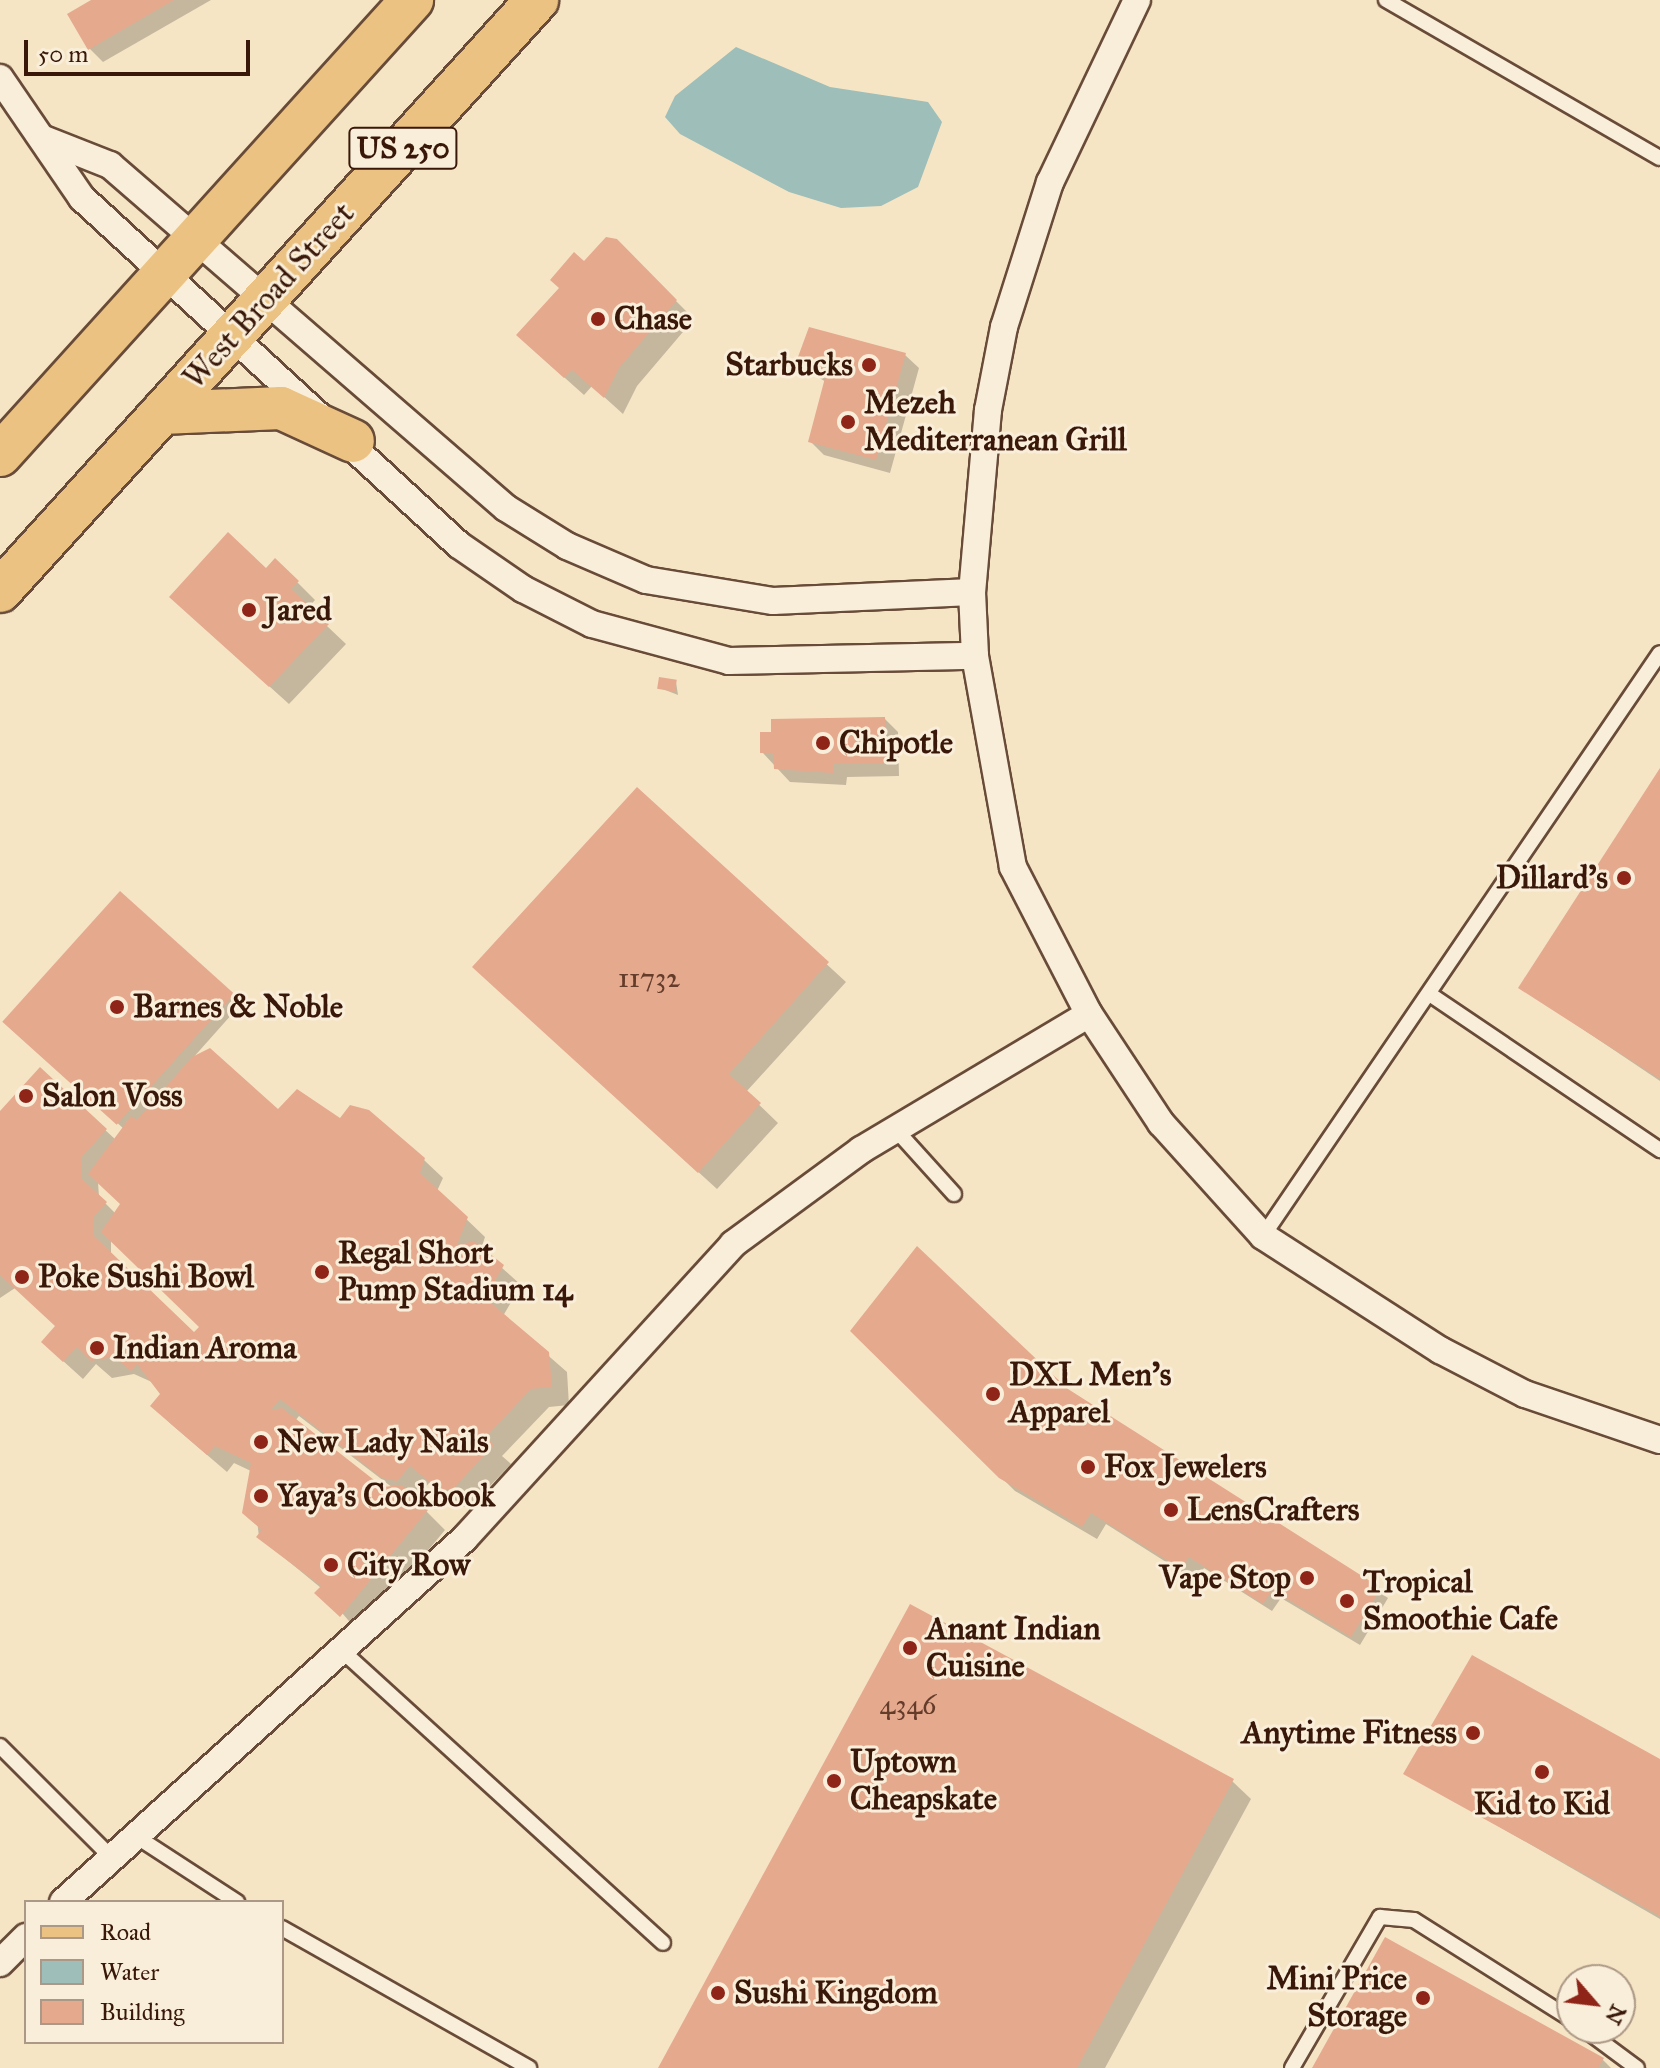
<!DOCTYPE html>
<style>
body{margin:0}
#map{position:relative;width:1660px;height:2068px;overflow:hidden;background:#f6e5c5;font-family:"IM FELL Great Primer",serif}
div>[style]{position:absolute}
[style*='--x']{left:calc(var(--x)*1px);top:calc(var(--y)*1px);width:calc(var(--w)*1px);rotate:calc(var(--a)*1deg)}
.water>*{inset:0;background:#9dbeb9}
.shadow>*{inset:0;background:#0003}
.building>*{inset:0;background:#e5a98e;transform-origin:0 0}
.roads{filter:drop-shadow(2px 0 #684b38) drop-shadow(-2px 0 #684b38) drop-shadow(0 2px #684b38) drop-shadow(0 -2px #684b38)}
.lane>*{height:14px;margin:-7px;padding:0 7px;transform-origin:7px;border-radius:7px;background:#f9eed9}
.street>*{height:26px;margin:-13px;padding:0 13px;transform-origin:13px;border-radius:13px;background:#f9eed9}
.primary>*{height:42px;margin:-21px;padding:0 21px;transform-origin:21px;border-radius:21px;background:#ebc282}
.dots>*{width:22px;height:22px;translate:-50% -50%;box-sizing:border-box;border:4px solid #f9eed9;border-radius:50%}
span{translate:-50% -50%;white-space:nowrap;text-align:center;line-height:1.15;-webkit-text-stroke:6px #f9eed9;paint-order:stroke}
.number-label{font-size:28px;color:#643c2a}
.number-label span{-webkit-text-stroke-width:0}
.shield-label span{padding:2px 6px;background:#f9eed9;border:2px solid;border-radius:6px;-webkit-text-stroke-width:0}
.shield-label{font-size:30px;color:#391809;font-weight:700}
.street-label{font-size:32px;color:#391809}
.poi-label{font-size:32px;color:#391809;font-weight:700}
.left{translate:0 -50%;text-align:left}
.right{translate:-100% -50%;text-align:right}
.legend{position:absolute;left:24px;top:1900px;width:260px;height:144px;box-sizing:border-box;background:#f9eed9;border:2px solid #ac9886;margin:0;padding:10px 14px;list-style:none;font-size:24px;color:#391809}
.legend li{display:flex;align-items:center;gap:16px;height:40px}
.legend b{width:40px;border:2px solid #ac9886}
.north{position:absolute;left:1556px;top:1964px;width:80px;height:80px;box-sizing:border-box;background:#f9eed9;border:2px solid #ac9886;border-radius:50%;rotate:118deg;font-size:22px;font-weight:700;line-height:32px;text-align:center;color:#391809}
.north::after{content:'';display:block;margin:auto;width:28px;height:36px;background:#8f2418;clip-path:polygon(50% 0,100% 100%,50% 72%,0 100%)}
.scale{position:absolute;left:24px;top:40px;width:226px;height:36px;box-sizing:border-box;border:4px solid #391809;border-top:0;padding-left:10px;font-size:24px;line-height:28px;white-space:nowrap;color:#391809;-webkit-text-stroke:6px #f9eed9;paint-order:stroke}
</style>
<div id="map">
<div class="water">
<div style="clip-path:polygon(736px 47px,830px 87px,928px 102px,942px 122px,918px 187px,881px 206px,841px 208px,789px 192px,680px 134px,665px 117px,675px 96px)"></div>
</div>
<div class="shadow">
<div style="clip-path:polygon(95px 0,211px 0,103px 62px,89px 48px)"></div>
<div style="clip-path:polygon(616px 241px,694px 319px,637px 386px,623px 414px,592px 386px,584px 395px,537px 353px,584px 264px)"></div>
<div style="clip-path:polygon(905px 355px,919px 368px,890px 473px,824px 455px,810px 441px,826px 382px,798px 365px)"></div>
<div style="clip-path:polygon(266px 570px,297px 582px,315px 600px,308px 608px,346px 644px,289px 704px,190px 615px)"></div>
<div style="clip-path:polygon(676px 682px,678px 695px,660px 688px)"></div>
<div style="clip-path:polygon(885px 719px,898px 732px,899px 776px,847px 777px,846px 785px,790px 782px,762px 752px)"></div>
<div style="clip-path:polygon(1660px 771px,1660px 1081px,1520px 987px)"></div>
<div style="clip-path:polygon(637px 790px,846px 982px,746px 1092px,778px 1123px,717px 1189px,493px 985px)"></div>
<div style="clip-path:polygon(evenodd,233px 996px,241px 1004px,192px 1059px,278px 1112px,340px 1121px,424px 1160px,443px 1178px,437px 1191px,485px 1237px,481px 1249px,521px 1285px,503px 1316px,567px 1372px,569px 1405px,549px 1407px,502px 1456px,511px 1464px,470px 1507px,458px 1507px,429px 1483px,415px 1500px,445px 1530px,359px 1633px,321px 1588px,259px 1537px,251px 1471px,234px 1463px,227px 1472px,171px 1424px,153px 1406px,162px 1394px,154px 1383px,134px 1374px,112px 1378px,96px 1364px,83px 1379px,62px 1360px,57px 1326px,15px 1288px,0 1298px,0 1114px,40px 1070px,116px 1140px,124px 1129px,12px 1028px,233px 996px,98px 1182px,129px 1209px,116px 1214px,99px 1197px,98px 1182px,233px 996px,111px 1239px,201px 1327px,195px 1335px,111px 1256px,111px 1239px,233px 996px,299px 1416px,393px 1488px,383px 1489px,295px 1421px,299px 1416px)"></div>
<div style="clip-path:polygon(852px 1330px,1067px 1391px,1388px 1598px,1360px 1645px,1281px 1598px,1272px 1611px,1204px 1568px,1196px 1581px,1106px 1524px,1097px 1539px,1015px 1491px)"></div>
<div style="clip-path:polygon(1660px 1762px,1660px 1919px,1406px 1773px)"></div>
<div style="clip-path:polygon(1232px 1781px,1251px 1799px,1105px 2068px,660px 2068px)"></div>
<div style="clip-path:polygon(1603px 2060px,1611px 2068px,1315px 2068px)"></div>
</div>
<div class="building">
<div style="clip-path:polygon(91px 0,174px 0,88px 50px,67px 14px)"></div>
<div style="clip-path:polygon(606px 237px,617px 239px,677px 300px,619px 368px,604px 398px,572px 370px,564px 378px,516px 335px,559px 288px,550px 280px,574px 252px,584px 261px)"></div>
<div style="clip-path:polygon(809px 327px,906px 353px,876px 460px,808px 442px,826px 374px,795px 365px)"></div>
<div style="clip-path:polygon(228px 532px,266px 568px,275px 558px,299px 581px,291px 589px,329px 624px,269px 687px,169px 597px)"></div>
<div style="left:659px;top:677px;width:18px;height:12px;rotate:9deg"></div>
<div style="clip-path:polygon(885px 717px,886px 763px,834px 764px,833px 773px,774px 769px,773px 753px,760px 753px,760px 732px,771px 732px,771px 719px)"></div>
<div style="clip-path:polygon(1660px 768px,1660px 1079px,1518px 988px)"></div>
<div style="clip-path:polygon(637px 787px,829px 962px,729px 1074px,761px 1103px,698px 1173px,472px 967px)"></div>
<div style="left:120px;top:891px;width:154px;height:176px;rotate:42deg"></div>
<div style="clip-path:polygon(210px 1048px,278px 1109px,297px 1089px,340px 1118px,350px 1105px,369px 1110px,425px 1158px,420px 1173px,468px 1217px,457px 1245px,474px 1241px,504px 1265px,485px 1298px,549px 1352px,552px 1387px,531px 1389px,486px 1437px,494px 1445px,452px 1490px,438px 1489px,410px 1466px,397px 1481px,382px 1478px,280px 1399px,271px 1410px,282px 1408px,383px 1487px,402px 1485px,428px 1510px,340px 1617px,314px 1593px,321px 1586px,256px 1537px,262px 1530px,242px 1513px,251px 1463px,215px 1446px,207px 1455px,150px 1406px,160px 1394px,137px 1364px,131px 1371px,114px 1357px,91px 1361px,77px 1347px,63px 1362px,41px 1342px,55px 1326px,0 1275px,0 1111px,40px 1067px,107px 1129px,81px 1158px,81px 1178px,107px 1202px,93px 1218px,94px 1236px,194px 1332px,199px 1327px,101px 1232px,120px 1204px,88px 1174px,131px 1116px,137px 1120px,192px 1057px)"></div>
<div style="clip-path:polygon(917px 1246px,1068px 1389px,1381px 1588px,1351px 1637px,1272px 1590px,1263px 1604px,1189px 1557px,1181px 1569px,1091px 1513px,1082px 1527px,999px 1478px,850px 1331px)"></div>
<div style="clip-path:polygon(910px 1604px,1234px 1779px,1077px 2068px,658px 2068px)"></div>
<div style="clip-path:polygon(1472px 1655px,1660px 1759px,1660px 1916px,1403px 1774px)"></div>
<div style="clip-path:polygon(1385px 1937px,1604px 2058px,1598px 2068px,1312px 2068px)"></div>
</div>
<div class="roads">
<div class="lane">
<div style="--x:1386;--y:0;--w:316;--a:30"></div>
<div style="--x:1431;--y:995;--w:277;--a:34.1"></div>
<div style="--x:897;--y:1131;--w:85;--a:47.9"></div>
<div style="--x:1263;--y:1236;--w:705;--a:-55.75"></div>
<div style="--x:339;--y:1648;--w:438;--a:42.3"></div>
<div style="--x:0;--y:1746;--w:156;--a:45"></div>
<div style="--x:134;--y:1835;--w:123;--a:33"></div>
<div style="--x:282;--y:1928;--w:284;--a:29.5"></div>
<div style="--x:1583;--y:2028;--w:67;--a:36.5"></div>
<div style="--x:1292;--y:2068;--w:175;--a:-59.8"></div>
<div style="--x:1380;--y:1917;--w:34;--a:5"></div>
<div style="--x:1414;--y:1920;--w:187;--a:32.3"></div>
</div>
<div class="street">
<div style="--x:1137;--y:0;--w:202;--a:115.5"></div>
<div style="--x:1050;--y:182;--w:152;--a:107.6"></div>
<div style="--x:1004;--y:327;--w:85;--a:100.9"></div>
<div style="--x:988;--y:410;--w:183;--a:95"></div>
<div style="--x:972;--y:592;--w:64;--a:87.3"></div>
<div style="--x:975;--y:656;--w:214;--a:79.8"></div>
<div style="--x:1013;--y:867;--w:165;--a:62.7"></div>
<div style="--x:1089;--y:1014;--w:131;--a:56.6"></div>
<div style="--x:1161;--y:1123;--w:152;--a:47.9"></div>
<div style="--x:1263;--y:1236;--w:211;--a:32.8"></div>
<div style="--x:1440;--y:1350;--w:96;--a:27.4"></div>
<div style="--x:1525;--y:1394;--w:143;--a:18.8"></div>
<div style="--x:0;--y:78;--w:145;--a:55.7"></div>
<div style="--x:82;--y:198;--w:512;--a:42.63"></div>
<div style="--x:459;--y:545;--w:78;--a:34.5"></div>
<div style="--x:523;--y:589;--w:77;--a:26.9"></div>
<div style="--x:592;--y:624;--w:142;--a:15.1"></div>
<div style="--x:729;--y:661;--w:246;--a:-1.2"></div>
<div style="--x:44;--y:139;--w:71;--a:21.5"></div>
<div style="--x:110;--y:165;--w:524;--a:40.9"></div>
<div style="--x:506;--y:508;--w:72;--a:31.9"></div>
<div style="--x:567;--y:546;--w:86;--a:23.3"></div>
<div style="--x:646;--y:580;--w:129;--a:9.4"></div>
<div style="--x:773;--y:601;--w:199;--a:-2.6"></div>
<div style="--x:63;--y:1902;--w:542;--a:-42.16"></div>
<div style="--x:465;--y:1538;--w:398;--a:-47.6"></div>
<div style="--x:733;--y:1244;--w:159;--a:-36.3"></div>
<div style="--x:861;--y:1150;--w:265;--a:-30.8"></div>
<div style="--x:0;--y:1963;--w:37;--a:-45"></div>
</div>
<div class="primary">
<div style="--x:162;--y:413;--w:119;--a:-2.4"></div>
<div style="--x:281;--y:408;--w:79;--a:24.6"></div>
<div style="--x:0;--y:455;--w:614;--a:-47.84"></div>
<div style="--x:0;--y:591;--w:799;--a:-47.74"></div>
</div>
</div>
<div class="dots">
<div style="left:598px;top:319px;background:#8f2418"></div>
<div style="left:869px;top:365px;background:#8f2418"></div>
<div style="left:848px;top:422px;background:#8f2418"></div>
<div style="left:249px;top:610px;background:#8f2418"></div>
<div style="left:823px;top:743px;background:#8f2418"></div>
<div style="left:1624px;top:878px;background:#8f2418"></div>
<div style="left:117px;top:1007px;background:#8f2418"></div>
<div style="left:26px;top:1096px;background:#8f2418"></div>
<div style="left:322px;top:1272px;background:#8f2418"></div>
<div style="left:22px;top:1277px;background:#8f2418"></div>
<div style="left:97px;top:1348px;background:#8f2418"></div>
<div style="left:993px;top:1394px;background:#8f2418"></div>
<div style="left:261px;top:1442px;background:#8f2418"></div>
<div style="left:1088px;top:1467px;background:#8f2418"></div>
<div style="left:261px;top:1496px;background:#8f2418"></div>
<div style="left:1171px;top:1510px;background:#8f2418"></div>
<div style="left:331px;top:1565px;background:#8f2418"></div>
<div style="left:1307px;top:1578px;background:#8f2418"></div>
<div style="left:1347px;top:1601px;background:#8f2418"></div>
<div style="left:910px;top:1648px;background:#8f2418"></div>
<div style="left:1473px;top:1733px;background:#8f2418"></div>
<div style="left:1542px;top:1772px;background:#8f2418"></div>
<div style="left:834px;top:1781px;background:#8f2418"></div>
<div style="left:718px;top:1993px;background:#8f2418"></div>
<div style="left:1423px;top:1998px;background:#8f2418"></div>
</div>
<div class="number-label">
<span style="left:649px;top:978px">11732</span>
<span style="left:908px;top:1705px">4346</span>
</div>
<div class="shield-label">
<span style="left:403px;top:148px">US 250</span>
</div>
<div class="street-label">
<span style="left:269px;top:296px;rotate:-48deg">West Broad Street</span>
</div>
<div class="poi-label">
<span class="left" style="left:614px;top:319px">Chase</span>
<span class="right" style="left:853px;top:365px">Starbucks</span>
<span class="left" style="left:864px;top:422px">Mezeh<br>Mediterranean Grill</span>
<span class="left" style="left:265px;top:610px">Jared</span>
<span class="left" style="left:839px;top:743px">Chipotle</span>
<span class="right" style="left:1608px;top:878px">Dillard's</span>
<span class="left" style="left:133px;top:1007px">Barnes &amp; Noble</span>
<span class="left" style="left:42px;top:1096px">Salon Voss</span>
<span class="left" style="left:338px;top:1272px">Regal Short<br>Pump Stadium 14</span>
<span class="left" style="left:38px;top:1277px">Poke Sushi Bowl</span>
<span class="left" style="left:113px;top:1348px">Indian Aroma</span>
<span class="left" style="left:1009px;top:1394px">DXL Men's<br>Apparel</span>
<span class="left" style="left:277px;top:1442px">New Lady Nails</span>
<span class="left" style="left:1104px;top:1467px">Fox Jewelers</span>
<span class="left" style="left:277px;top:1496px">Yaya's Cookbook</span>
<span class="left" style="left:1187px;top:1510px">LensCrafters</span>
<span class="left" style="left:347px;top:1565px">City Row</span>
<span class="right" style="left:1291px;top:1578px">Vape Stop</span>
<span class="left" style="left:1363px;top:1601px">Tropical<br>Smoothie Cafe</span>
<span class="left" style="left:926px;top:1648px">Anant Indian<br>Cuisine</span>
<span class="right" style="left:1457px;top:1733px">Anytime Fitness</span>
<span class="left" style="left:850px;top:1781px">Uptown<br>Cheapskate</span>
<span style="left:1542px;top:1804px">Kid to Kid</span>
<span class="right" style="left:1407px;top:1998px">Mini Price<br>Storage</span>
<span class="left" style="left:734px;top:1993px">Sushi Kingdom</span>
</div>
<ul class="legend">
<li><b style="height:10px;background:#ebc282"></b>Road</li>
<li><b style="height:22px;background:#9dbeb9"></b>Water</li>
<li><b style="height:22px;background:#e5a98e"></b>Building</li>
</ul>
<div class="north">N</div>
<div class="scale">50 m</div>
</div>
